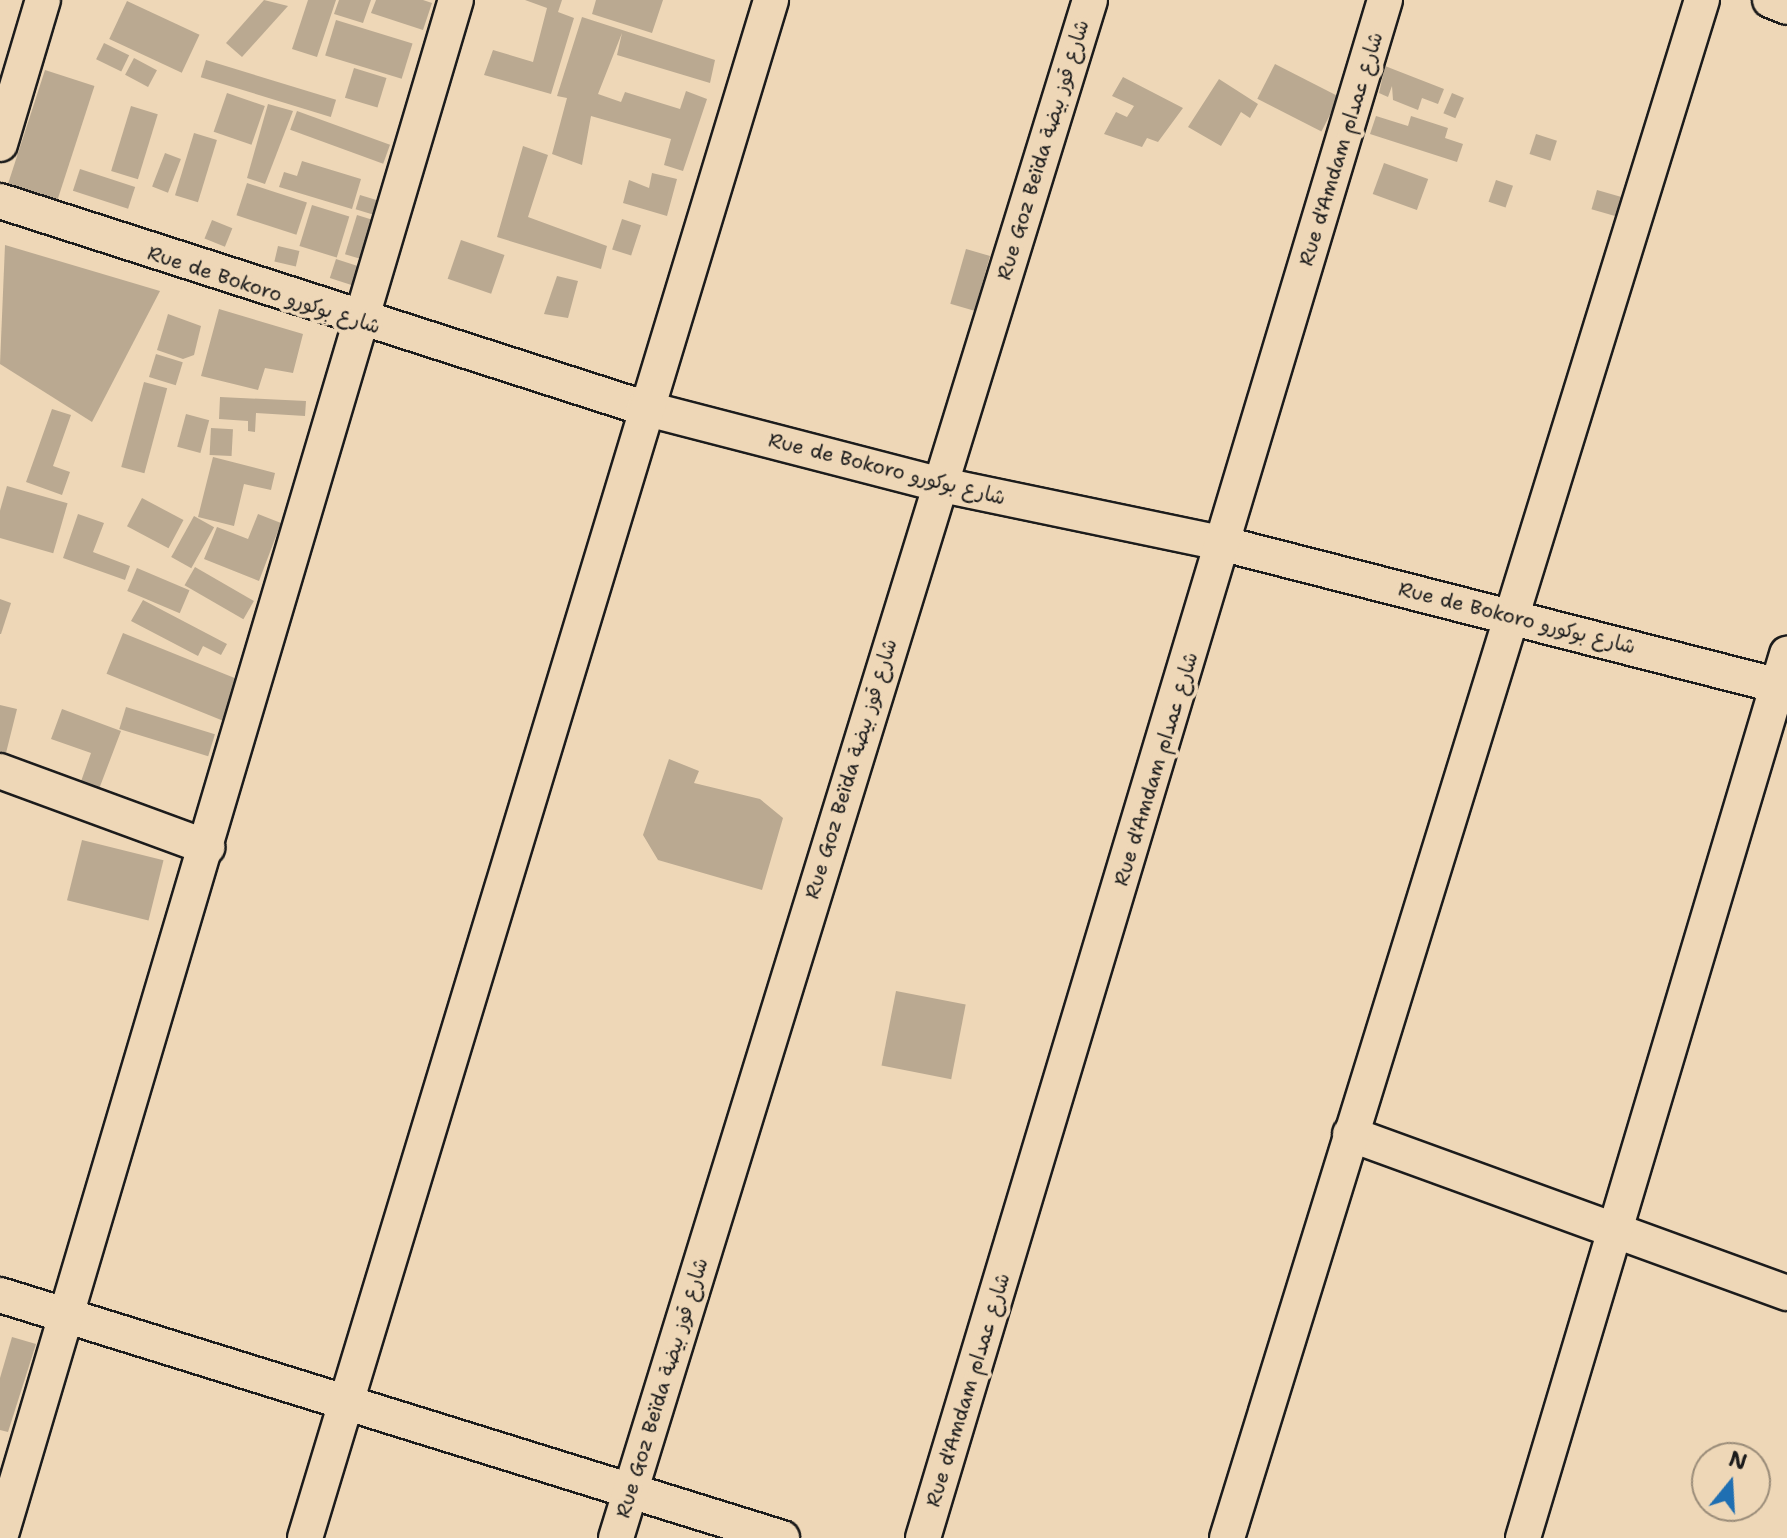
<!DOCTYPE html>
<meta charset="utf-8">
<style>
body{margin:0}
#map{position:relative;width:1787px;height:1538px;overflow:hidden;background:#eed7b7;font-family:"Shantell Sans","Playpen Sans Arabic",sans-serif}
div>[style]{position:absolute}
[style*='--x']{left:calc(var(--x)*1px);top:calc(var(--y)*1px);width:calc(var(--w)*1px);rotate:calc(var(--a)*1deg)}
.building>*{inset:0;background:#baa991;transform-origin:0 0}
.roads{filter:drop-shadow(2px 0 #1c1c1c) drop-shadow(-2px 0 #1c1c1c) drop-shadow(0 2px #1c1c1c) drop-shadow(0 -2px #1c1c1c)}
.minor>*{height:34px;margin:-17px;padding:0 17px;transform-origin:17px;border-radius:17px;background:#eed7b7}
span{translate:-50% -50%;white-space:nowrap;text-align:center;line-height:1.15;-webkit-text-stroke:8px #eed7b7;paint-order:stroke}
.street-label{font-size:20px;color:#1c1c1c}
.north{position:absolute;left:1691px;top:1442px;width:80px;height:80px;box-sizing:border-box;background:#eed7b7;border:2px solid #9a8c79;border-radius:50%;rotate:18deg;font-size:22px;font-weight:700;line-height:32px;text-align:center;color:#1c1c1c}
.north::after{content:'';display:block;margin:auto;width:28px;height:36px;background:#1f6fb2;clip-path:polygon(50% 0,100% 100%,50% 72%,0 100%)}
</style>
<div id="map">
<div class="building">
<div style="clip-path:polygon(264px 0,288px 6px,242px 57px,226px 43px)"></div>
<div style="clip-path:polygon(308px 0,336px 0,317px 57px,292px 49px)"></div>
<div style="clip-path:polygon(339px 0,371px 0,363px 23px,334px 14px)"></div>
<div style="clip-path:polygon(376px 0,423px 0,432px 3px,423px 30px,371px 13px)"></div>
<div style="clip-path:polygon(525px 0,562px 0,558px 12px,574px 18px,551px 94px,484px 75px,493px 50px,533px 62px,547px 8px)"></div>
<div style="clip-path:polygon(596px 0,663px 0,652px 33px,592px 14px)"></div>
<div style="left:127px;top:1px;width:80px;height:42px;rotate:25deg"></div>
<div style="clip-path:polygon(582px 17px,715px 60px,710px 83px,617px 55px,622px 33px,598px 94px,621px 102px,625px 92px,680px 109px,686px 91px,707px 99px,683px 171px,664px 165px,671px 139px,591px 116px,582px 165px,552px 154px,567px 98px,557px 96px)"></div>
<div style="left:336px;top:20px;width:80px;height:37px;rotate:17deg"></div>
<div style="left:104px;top:43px;width:28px;height:18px;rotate:26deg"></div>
<div style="left:134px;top:58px;width:26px;height:19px;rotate:28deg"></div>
<div style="left:206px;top:60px;width:136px;height:18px;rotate:17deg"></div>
<div style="left:1275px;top:64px;width:72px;height:39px;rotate:27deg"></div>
<div style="clip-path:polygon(1385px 66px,1444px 89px,1438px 104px,1422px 98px,1418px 110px,1393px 100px,1392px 86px,1388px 97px,1379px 93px)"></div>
<div style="left:354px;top:68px;width:34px;height:31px;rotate:17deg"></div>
<div style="left:45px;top:70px;width:52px;height:120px;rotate:18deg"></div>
<div style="clip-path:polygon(1123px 77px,1183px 108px,1158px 142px,1147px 138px,1142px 147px,1104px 134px,1116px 112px,1127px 117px,1134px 106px,1112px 96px)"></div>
<div style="clip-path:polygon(1219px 79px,1258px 104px,1250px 118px,1241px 112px,1221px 146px,1188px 127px)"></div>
<div style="left:227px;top:93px;width:40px;height:41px;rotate:19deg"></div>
<div style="left:1452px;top:93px;width:13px;height:22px;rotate:23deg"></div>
<div style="clip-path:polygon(268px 104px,293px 111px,265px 184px,247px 178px)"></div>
<div style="left:131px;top:106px;width:28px;height:68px;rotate:17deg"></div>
<div style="left:297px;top:111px;width:99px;height:20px;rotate:20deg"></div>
<div style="clip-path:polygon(1376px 116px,1408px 126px,1411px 116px,1448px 128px,1445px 138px,1463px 144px,1457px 162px,1370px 134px)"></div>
<div style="left:194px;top:133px;width:24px;height:65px;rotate:17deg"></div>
<div style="left:1536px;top:134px;width:22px;height:21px;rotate:18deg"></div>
<div style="clip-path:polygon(523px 146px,548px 155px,528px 217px,607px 246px,601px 269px,497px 237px)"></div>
<div style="left:165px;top:153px;width:17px;height:36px;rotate:21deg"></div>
<div style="clip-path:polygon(302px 161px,361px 179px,352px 209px,279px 187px,284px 172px,297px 176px)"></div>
<div style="left:1384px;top:163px;width:47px;height:33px;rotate:20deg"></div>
<div style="left:80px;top:169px;width:58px;height:23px;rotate:18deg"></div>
<div style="clip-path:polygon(652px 173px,677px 179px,667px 216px,623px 203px,629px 180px,649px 188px)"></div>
<div style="left:1496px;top:180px;width:18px;height:23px;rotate:19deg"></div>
<div style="left:247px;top:183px;width:63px;height:34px;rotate:18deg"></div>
<div style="left:1597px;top:190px;width:29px;height:20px;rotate:16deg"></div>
<div style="left:360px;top:195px;width:24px;height:15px;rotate:17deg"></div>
<div style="left:312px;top:205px;width:39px;height:43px;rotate:17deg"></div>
<div style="left:357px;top:215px;width:21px;height:41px;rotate:17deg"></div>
<div style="left:622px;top:219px;width:20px;height:32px;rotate:18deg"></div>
<div style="left:212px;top:220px;width:22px;height:20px;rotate:22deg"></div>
<div style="left:461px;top:240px;width:46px;height:41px;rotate:19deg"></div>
<div style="clip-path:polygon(5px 245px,160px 291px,92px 422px,0 364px)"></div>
<div style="left:278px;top:246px;width:22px;height:16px;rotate:13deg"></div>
<div style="left:966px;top:249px;width:25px;height:57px;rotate:16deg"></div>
<div style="left:336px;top:259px;width:26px;height:20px;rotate:18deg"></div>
<div style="clip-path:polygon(557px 276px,578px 281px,568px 318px,544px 314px)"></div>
<div style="clip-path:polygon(219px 309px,303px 334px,293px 373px,265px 368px,258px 390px,201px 376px)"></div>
<div style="clip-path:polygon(168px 314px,201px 326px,194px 355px,183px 359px,157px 350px)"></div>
<div style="left:156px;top:354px;width:28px;height:24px;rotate:17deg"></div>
<div style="left:144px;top:382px;width:24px;height:88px;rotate:15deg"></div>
<div style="clip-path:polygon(220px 397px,306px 401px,305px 416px,256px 413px,255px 432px,248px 431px,248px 421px,219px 419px)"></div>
<div style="clip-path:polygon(52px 409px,71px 415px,53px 466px,70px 472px,62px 495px,26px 482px)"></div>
<div style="left:186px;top:414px;width:24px;height:34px;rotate:15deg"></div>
<div style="left:211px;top:428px;width:22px;height:27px;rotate:3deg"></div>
<div style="clip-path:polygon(213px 457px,275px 473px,271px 490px,244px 484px,234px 526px,198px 517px)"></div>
<div style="left:7px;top:486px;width:63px;height:52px;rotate:16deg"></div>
<div style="left:142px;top:498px;width:47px;height:32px;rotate:28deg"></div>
<div style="clip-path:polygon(78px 514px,104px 523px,93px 552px,130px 566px,125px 580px,63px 558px)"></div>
<div style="clip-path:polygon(258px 514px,281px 523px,259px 581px,204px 559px,217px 527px,248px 539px)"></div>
<div style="left:194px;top:516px;width:23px;height:47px;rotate:29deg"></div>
<div style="left:195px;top:567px;width:68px;height:21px;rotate:30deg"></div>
<div style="left:137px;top:568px;width:57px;height:25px;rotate:23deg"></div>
<div style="clip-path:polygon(0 599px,11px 603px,1px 634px,0 634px)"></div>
<div style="clip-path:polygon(143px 600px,227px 644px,221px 655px,203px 646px,198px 656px,131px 621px)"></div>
<div style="left:123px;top:633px;width:125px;height:44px;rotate:22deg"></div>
<div style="clip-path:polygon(0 705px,17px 709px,4px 761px,0 760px)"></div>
<div style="left:126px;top:707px;width:93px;height:23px;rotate:17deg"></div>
<div style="clip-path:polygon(62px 709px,121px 731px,96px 797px,78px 790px,91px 753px,51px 739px)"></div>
<div style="clip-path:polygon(669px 759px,699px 771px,694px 783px,760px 799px,783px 818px,762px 890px,658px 860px,643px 835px)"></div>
<div style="left:82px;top:840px;width:84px;height:62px;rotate:14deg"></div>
<div style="left:896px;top:991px;width:71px;height:76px;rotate:11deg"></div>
<div style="clip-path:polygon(12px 1337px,36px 1344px,8px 1432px,0 1430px,0 1378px)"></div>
</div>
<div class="roads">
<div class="minor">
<div style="--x:1770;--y:0;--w:18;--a:22"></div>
<div style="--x:0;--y:144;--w:150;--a:-73.4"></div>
<div style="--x:0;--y:201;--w:676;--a:17.82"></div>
<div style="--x:644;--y:408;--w:304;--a:14.5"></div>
<div style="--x:938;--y:484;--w:292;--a:11.8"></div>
<div style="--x:1224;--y:544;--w:581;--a:14.35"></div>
<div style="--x:0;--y:771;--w:221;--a:20.2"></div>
<div style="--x:1350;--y:1134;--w:465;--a:20"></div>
<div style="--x:0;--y:1295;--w:819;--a:17.26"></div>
<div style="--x:0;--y:1538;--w:1604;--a:-73.49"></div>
<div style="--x:305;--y:1538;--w:1607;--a:-73.14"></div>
<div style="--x:616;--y:1538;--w:1609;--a:-72.87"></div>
<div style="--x:923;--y:1538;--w:1606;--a:-73.28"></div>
<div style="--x:1227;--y:1538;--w:1610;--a:-72.84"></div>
<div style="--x:1523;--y:1538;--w:923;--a:-73.37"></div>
</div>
</div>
<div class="street-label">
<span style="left:1341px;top:149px;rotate:-73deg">Rue d'Amdam شارع عمدام</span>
<span style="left:1043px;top:150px;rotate:-73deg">Rue Goz Beïda شارع قوز بيضة</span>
<span style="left:264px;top:290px;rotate:18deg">Rue de Bokoro شارع بوكورو</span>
<span style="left:887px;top:469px;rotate:14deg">Rue de Bokoro شارع بوكورو</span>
<span style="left:1517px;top:618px;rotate:14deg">Rue de Bokoro شارع بوكورو</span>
<span style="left:851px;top:769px;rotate:-73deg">Rue Goz Beïda شارع قوز بيضة</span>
<span style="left:1156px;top:769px;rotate:-73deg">Rue d'Amdam شارع عمدام</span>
<span style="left:662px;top:1388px;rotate:-73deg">Rue Goz Beïda شارع قوز بيضة</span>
<span style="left:968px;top:1390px;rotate:-73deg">Rue d'Amdam شارع عمدام</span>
</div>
<div class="north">N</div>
</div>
